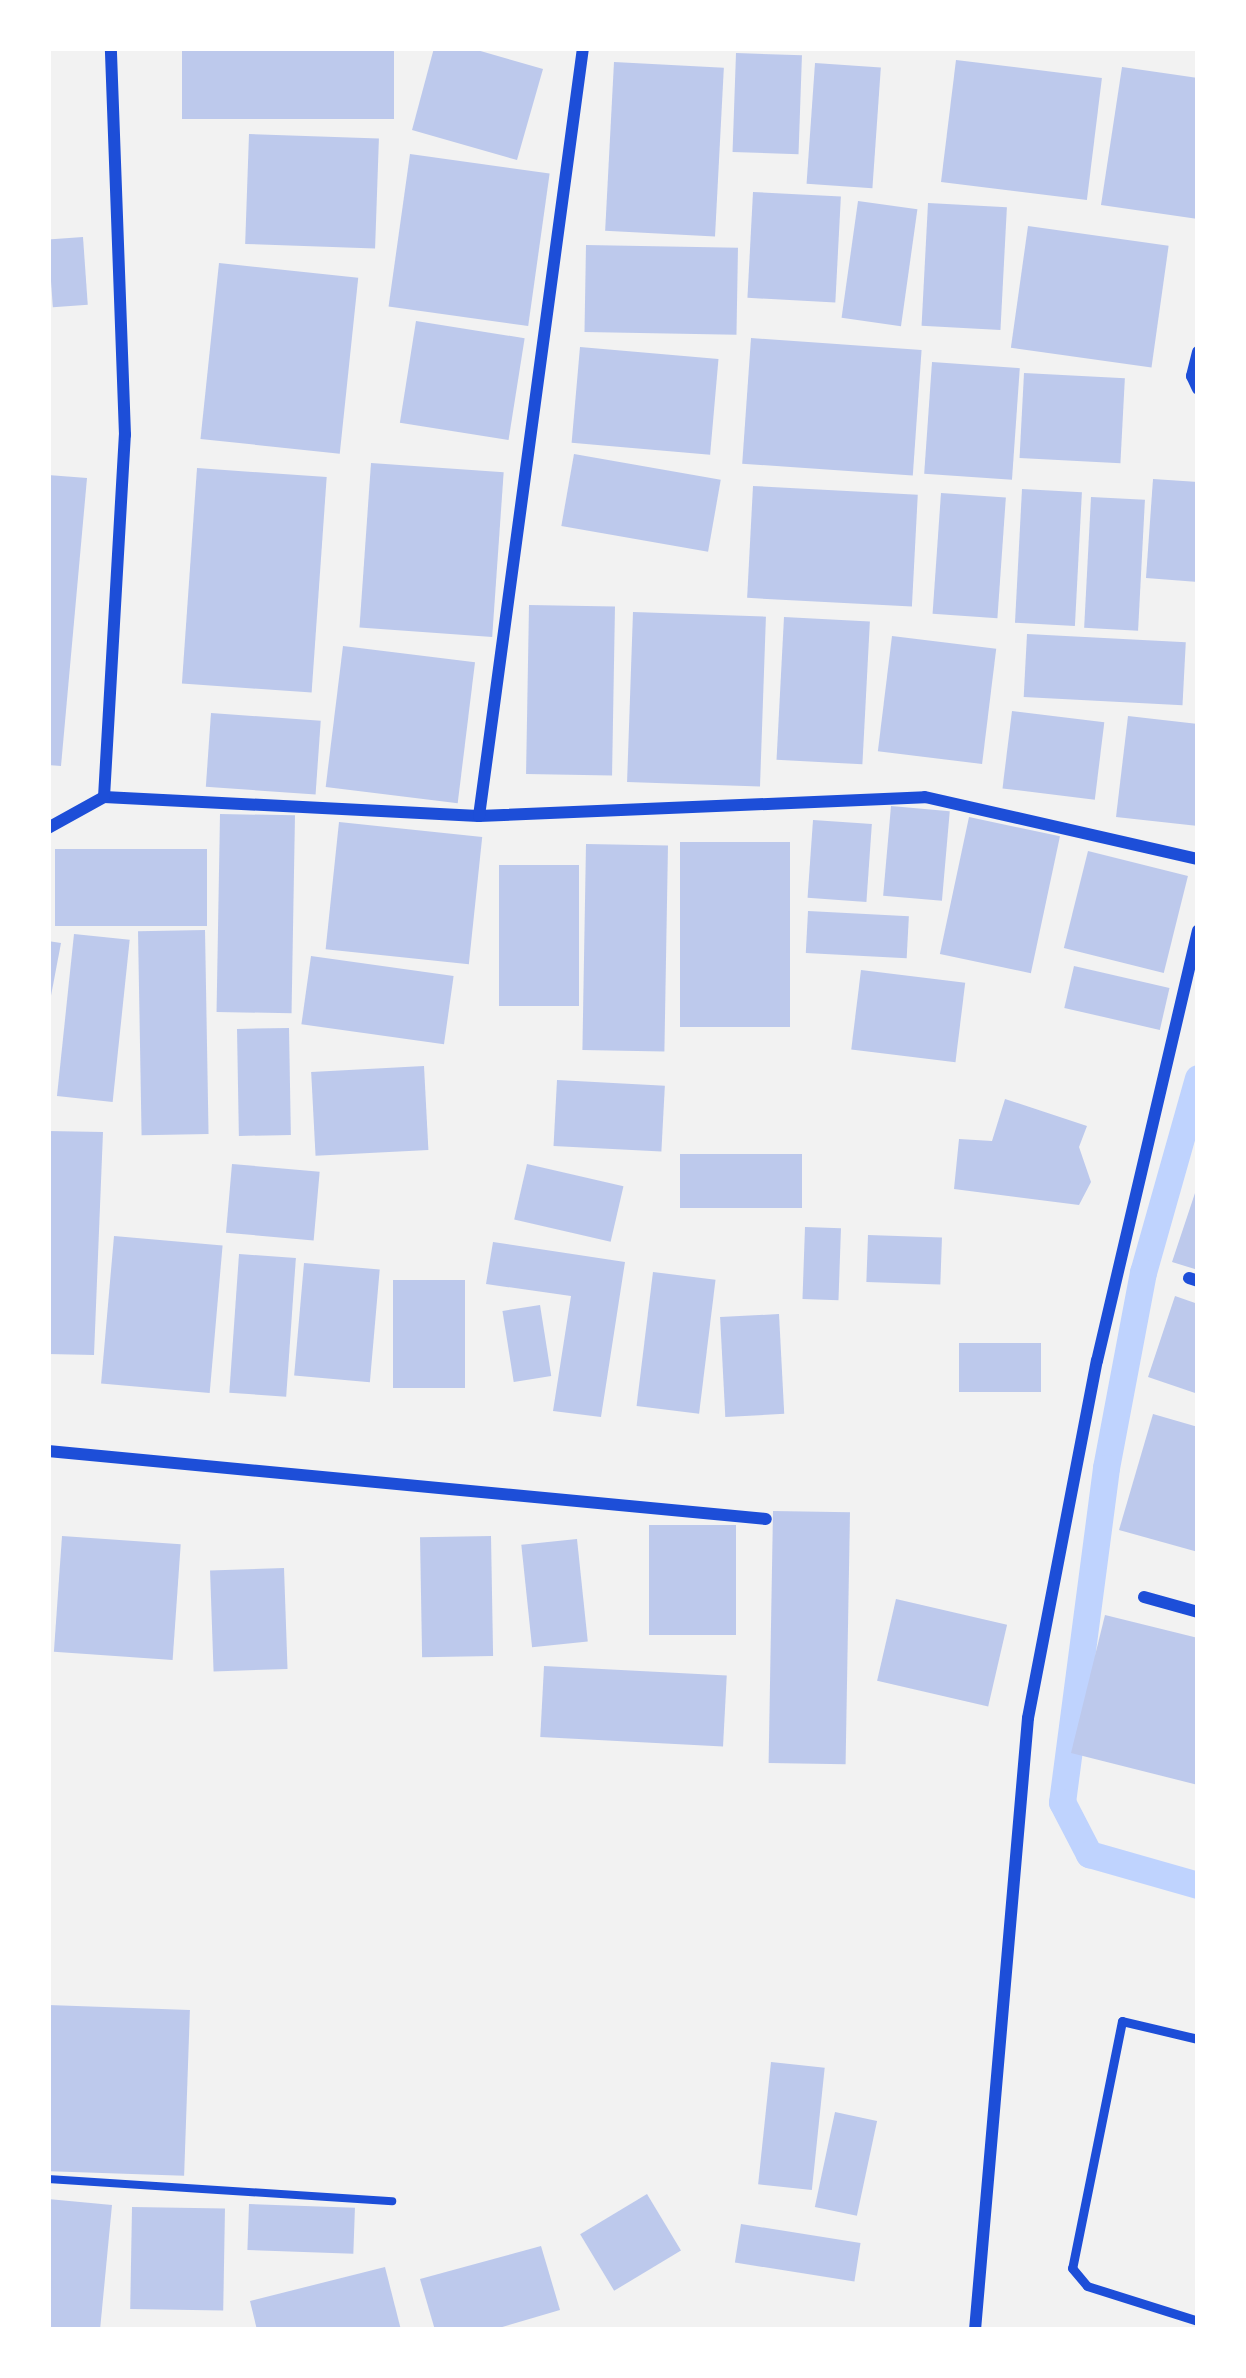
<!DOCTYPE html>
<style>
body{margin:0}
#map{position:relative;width:1246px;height:2378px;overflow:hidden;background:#f2f2f2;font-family:Manrope,sans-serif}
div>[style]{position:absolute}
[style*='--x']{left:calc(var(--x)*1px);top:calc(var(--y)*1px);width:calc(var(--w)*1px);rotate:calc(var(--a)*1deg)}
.stream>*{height:27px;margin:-13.5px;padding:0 13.5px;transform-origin:13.5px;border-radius:13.5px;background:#bfd3fe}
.building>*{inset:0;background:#bdc9ec;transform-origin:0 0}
.path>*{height:8px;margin:-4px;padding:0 4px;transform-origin:4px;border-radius:4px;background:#1d4ed8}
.service>*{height:9px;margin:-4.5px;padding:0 4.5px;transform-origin:4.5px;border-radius:4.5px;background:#1d4ed8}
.minor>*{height:12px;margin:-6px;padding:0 6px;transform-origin:6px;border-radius:6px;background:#1d4ed8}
span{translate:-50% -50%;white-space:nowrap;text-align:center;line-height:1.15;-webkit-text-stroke:12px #fff;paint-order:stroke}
.frame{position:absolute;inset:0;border:51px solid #fff;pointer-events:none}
</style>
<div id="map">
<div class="stream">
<div style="--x:1198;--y:1078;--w:202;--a:105.8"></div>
<div style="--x:1143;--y:1272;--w:199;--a:100.7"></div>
<div style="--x:1106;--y:1468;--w:337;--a:97.5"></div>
<div style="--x:1062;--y:1802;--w:59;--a:62.6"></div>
<div style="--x:1089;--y:1854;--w:113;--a:15.9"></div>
</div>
<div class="building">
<div style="left:182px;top:48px;width:212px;height:71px"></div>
<div style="clip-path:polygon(434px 48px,470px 48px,543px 69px,517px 160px,412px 130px)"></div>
<div style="left:736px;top:53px;width:66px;height:99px;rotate:2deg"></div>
<div style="left:956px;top:60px;width:147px;height:123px;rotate:7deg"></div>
<div style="left:614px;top:62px;width:110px;height:169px;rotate:3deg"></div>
<div style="left:815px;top:63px;width:66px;height:121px;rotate:4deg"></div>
<div style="clip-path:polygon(1122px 67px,1198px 78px,1198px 219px,1101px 205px)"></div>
<div style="left:249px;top:134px;width:130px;height:110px;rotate:2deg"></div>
<div style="left:410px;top:154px;width:141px;height:154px;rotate:8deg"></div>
<div style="left:753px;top:192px;width:88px;height:106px;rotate:3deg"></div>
<div style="left:858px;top:201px;width:60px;height:118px;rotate:8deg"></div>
<div style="left:928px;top:203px;width:79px;height:123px;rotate:3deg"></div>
<div style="left:1028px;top:226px;width:142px;height:123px;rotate:8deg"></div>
<div style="left:83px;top:237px;width:68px;height:35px;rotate:86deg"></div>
<div style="left:586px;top:245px;width:152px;height:87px;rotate:1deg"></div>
<div style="left:219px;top:263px;width:140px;height:177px;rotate:6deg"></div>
<div style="left:416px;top:321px;width:110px;height:103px;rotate:9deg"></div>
<div style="left:751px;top:338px;width:171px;height:126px;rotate:4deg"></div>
<div style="left:580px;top:347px;width:139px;height:96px;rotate:5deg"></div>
<div style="left:932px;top:362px;width:88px;height:112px;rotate:4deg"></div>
<div style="left:1024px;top:373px;width:101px;height:85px;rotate:3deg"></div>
<div style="left:574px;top:454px;width:149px;height:73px;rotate:10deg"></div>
<div style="left:371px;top:463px;width:133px;height:165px;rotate:4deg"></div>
<div style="left:197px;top:468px;width:130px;height:216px;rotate:4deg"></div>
<div style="clip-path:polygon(48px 475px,87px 478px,61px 766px,48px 765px)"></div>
<div style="clip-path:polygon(1153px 479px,1198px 482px,1198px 582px,1146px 578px)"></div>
<div style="left:753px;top:486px;width:165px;height:112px;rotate:3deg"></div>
<div style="left:1022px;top:489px;width:60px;height:134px;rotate:3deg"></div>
<div style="left:941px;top:493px;width:65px;height:121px;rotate:4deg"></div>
<div style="left:1091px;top:497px;width:54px;height:131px;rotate:3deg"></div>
<div style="left:529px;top:605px;width:86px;height:169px;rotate:1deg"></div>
<div style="left:633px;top:612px;width:133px;height:170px;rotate:2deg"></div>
<div style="left:784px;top:617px;width:86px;height:143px;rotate:3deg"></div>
<div style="left:1027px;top:634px;width:159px;height:63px;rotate:3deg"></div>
<div style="left:892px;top:636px;width:105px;height:116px;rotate:7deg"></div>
<div style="left:343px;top:646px;width:133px;height:142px;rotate:7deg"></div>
<div style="left:1012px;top:711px;width:93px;height:78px;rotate:7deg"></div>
<div style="left:211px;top:713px;width:110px;height:74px;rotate:4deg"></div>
<div style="clip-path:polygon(1128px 716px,1198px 724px,1198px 826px,1116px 817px)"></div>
<div style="left:891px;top:806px;width:59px;height:90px;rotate:5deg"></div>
<div style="left:220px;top:814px;width:75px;height:198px;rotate:1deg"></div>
<div style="left:969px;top:817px;width:93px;height:140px;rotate:12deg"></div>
<div style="left:813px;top:820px;width:59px;height:78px;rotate:4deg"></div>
<div style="left:339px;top:822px;width:144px;height:128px;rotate:6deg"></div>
<div style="left:680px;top:842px;width:110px;height:185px"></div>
<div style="left:586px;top:844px;width:82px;height:206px;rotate:1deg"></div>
<div style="left:55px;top:849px;width:152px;height:77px"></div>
<div style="left:1088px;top:851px;width:103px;height:100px;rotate:14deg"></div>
<div style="left:499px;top:865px;width:80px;height:141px"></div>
<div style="left:808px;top:911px;width:101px;height:42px;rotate:3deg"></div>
<div style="left:205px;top:930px;width:204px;height:67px;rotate:89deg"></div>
<div style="left:74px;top:934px;width:56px;height:163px;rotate:6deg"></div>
<div style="clip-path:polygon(48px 941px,61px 943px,50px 1001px,48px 1001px)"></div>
<div style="left:311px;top:956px;width:144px;height:69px;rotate:8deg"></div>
<div style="left:1074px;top:966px;width:98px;height:43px;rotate:13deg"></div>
<div style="left:861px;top:970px;width:105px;height:80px;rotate:7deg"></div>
<div style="left:289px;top:1028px;width:107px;height:52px;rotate:89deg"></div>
<div style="left:424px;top:1066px;width:84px;height:113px;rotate:87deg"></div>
<div style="left:557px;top:1080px;width:108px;height:66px;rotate:3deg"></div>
<div style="clip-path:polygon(1005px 1099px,1087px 1126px,1079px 1147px,1091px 1182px,1079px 1205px,954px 1189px,959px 1139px,992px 1141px)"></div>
<div style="clip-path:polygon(48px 1131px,103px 1132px,94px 1355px,48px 1354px)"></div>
<div style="left:680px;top:1154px;width:122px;height:54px"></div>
<div style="left:232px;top:1164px;width:88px;height:69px;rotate:5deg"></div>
<div style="left:527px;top:1164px;width:99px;height:57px;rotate:13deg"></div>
<div style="clip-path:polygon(1198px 1184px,1198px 1270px,1172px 1262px)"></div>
<div style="left:805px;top:1227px;width:36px;height:72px;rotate:2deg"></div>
<div style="left:868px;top:1235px;width:74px;height:47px;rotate:2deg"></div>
<div style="left:114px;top:1236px;width:109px;height:148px;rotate:5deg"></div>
<div style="clip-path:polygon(493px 1242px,625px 1262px,601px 1417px,553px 1411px,571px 1296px,486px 1284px)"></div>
<div style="left:239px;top:1254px;width:57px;height:139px;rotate:4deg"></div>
<div style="left:304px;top:1263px;width:76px;height:113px;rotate:5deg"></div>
<div style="left:653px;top:1272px;width:63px;height:135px;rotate:7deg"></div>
<div style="left:393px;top:1280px;width:72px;height:108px"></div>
<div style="clip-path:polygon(1175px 1296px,1198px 1304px,1198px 1394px,1148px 1377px)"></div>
<div style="left:540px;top:1305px;width:72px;height:38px;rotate:81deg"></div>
<div style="left:779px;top:1314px;width:100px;height:59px;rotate:87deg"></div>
<div style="left:1041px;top:1343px;width:49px;height:82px;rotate:90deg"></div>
<div style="clip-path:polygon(1153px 1414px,1198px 1427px,1198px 1552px,1119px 1530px)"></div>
<div style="left:773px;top:1511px;width:77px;height:252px;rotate:1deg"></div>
<div style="left:649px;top:1525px;width:87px;height:110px"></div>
<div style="left:62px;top:1536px;width:119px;height:116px;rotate:4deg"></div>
<div style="left:491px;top:1536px;width:120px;height:71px;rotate:89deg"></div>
<div style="left:577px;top:1539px;width:103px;height:56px;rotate:84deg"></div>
<div style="left:284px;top:1568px;width:101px;height:74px;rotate:88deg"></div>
<div style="left:896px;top:1599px;width:114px;height:84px;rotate:13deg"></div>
<div style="clip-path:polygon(1105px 1615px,1198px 1638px,1198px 1785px,1071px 1753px)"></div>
<div style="left:544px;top:1666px;width:183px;height:71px;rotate:3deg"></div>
<div style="left:48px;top:2005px;width:142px;height:166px;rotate:2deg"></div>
<div style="left:771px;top:2062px;width:54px;height:123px;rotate:6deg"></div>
<div style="left:835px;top:2112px;width:43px;height:97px;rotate:12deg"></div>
<div style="left:647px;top:2194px;width:66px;height:78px;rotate:59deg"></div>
<div style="clip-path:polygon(48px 2199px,112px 2205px,100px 2330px,48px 2330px)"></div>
<div style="left:249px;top:2204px;width:106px;height:46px;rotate:2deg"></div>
<div style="left:132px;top:2207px;width:93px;height:102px;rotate:1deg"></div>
<div style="left:741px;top:2224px;width:121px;height:39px;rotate:9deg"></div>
<div style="clip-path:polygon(541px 2246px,560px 2310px,492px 2330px,435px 2330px,420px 2279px)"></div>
<div style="clip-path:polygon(385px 2267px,401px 2330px,257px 2330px,250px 2301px)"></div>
</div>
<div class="path">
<div style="--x:48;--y:2179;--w:345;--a:3.7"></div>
</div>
<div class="service">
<div style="--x:1198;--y:2039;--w:78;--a:-166.7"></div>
<div style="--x:1122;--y:2021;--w:252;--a:101.4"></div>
<div style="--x:1072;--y:2268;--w:23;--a:50"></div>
<div style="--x:1087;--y:2286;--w:116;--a:17.5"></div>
</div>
<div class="minor">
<div style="--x:1198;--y:352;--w:25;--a:104"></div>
<div style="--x:1192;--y:376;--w:14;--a:65"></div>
<div style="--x:104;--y:797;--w:375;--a:2.9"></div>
<div style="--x:479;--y:816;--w:446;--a:-2.4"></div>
<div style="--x:925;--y:797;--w:280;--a:12.8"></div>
<div style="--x:479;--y:816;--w:775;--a:-82.29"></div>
<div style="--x:48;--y:828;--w:64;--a:-29"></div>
<div style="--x:104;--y:797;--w:363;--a:-86.7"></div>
<div style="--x:125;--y:435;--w:387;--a:-92.1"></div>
<div style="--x:1189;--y:1278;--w:9;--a:18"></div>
<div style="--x:48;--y:1451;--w:721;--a:5.41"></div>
<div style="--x:1144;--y:1597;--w:56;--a:15.5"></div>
<div style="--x:975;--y:2330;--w:614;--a:-85.05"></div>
<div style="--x:1028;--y:1718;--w:364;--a:-79.1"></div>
<div style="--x:1097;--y:1361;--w:442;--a:-76.8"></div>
</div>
<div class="frame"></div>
</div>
